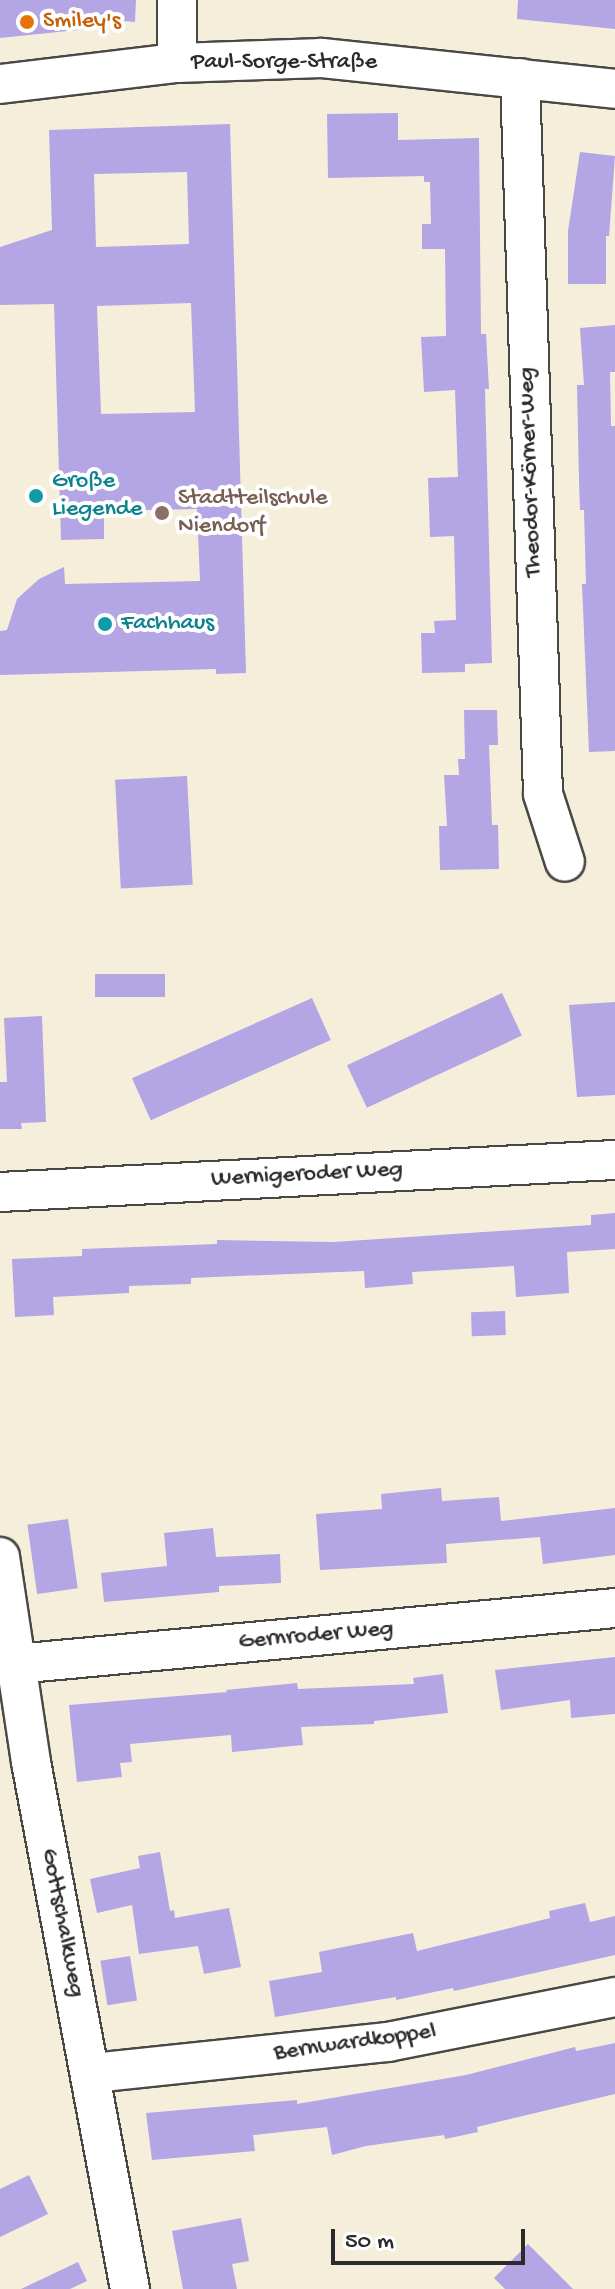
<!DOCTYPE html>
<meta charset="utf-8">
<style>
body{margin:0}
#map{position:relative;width:615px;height:2289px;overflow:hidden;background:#f5eedb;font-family:"Gochi Hand",sans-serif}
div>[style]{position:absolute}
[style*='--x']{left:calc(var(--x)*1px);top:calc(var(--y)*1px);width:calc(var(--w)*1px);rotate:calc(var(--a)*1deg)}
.building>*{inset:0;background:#b4a5e4;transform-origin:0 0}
.roads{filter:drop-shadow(2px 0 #494845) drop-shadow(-2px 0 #494845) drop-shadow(0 2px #494845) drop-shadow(0 -2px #494845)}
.minor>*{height:38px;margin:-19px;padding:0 19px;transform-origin:19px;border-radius:19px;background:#fff}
.dots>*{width:22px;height:22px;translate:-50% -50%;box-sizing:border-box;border:4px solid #fff;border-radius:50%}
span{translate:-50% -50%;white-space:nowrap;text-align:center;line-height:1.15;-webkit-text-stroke:8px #fff;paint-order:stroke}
.food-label{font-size:24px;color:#c56008}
.left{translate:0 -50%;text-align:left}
.street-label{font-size:24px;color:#2b2b2b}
.culture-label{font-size:24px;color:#0d838f}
.education-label{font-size:24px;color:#785e54}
.scale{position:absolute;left:331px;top:2229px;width:194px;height:36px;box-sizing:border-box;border:4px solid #2b2b2b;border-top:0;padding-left:10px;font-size:24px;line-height:28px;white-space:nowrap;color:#2b2b2b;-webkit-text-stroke:6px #fff;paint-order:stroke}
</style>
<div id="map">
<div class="building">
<div style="clip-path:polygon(0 0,136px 0,135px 22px,86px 18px,87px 29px,0 38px)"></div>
<div style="clip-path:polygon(518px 0,615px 0,615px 29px,517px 19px)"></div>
<div style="clip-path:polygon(398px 113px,398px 140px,479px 138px,481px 334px,486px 334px,489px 389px,485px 389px,492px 663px,465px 664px,465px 672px,422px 673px,421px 633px,435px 633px,434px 621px,456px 620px,454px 536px,430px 537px,428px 478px,458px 477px,455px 390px,424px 392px,421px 337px,446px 336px,445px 249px,422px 249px,422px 224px,431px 224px,430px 182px,424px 182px,424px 176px,328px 178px,327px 114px)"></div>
<div style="clip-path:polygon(evenodd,230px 124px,246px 673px,216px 674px,216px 669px,0 675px,0 631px,7px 630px,17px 599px,39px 579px,64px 567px,65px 584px,200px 581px,197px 509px,104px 511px,104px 539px,61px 540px,54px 304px,0 305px,0 247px,52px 230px,49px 130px,230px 124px,187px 172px,189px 244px,96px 247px,94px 174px,187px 172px,230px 124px,191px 303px,195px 412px,101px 414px,97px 306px,191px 303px)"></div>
<div style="clip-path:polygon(580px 152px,615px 156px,609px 236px,606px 236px,606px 284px,568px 284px,568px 231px)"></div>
<div style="clip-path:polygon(615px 325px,615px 372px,610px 372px,611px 426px,615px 426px,615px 751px,589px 752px,582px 584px,586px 584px,584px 510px,580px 510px,579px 481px,577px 385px,584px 385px,580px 328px)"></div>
<div style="clip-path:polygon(464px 710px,497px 710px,498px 745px,489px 745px,492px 825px,498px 825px,499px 869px,440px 870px,439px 826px,447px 826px,444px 775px,459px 775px,458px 759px,465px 759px)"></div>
<div style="left:187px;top:776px;width:109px;height:72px;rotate:87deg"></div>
<div style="left:165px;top:974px;width:23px;height:70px;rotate:90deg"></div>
<div style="left:502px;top:993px;width:47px;height:171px;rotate:65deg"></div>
<div style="left:312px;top:998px;width:46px;height:197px;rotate:66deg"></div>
<div style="clip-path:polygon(615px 1002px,615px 1095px,577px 1097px,569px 1005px)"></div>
<div style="clip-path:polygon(42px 1016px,46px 1122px,21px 1123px,22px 1129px,0 1129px,0 1082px,7px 1082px,4px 1018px)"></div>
<div style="clip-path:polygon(615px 1213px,615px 1249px,567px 1252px,569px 1293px,516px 1297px,514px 1266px,412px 1272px,413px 1284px,365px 1288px,364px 1271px,191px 1278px,191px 1284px,129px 1286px,129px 1293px,53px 1297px,54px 1315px,15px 1317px,12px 1259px,82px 1256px,82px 1249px,217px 1244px,217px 1240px,334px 1242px,591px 1225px,591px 1215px)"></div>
<div style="left:505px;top:1311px;width:24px;height:34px;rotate:88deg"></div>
<div style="clip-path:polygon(441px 1488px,442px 1501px,499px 1497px,501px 1521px,615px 1508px,615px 1555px,543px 1564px,540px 1537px,446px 1544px,447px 1563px,320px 1570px,316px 1514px,382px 1509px,381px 1494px)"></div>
<div style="left:68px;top:1519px;width:70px;height:41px;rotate:82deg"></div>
<div style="clip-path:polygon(213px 1528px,216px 1557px,280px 1554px,281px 1583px,219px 1586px,219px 1592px,104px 1602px,101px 1573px,167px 1566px,164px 1533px)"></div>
<div style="clip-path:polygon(615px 1657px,615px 1714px,571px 1718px,570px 1700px,501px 1710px,495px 1670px)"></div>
<div style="clip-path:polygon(443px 1674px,448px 1713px,374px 1721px,374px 1724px,301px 1727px,303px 1745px,232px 1752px,231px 1735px,130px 1744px,132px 1762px,120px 1763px,122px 1777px,77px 1782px,69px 1705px,227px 1692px,226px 1690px,297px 1683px,298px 1689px,414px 1684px,413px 1678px)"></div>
<div style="clip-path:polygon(160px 1852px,170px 1911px,174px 1910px,175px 1918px,229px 1908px,241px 1967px,204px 1974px,198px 1946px,139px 1954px,132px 1905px,97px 1913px,90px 1879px,140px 1868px,138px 1856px)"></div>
<div style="clip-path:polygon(585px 1903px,590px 1922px,615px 1916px,615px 1955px,454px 1991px,453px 1988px,396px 2000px,396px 1997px,275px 2017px,269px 1981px,322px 1972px,319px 1952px,413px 1933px,417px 1951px,550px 1918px,549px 1911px)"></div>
<div style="left:130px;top:1956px;width:45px;height:30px;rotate:81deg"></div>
<div style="clip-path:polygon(615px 2043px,615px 2094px,477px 2127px,478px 2132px,445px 2139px,444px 2135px,366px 2146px,332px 2155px,327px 2127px,253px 2135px,255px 2151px,152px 2160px,146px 2113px,297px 2100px,297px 2104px,466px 2075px,575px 2047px,576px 2051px)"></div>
<div style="clip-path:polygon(29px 2175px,48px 2214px,0 2237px,0 2189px)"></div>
<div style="clip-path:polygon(241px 2218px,249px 2261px,232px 2264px,237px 2289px,183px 2289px,172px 2231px)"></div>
<div style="clip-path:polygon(528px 2244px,573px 2289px,505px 2289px,494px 2278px)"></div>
<div style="clip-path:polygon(78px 2262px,87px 2281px,70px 2289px,21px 2289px)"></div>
</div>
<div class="roads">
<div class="minor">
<div style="--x:177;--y:0;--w:63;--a:90"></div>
<div style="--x:520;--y:78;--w:716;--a:88.16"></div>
<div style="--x:543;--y:794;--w:71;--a:72.1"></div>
<div style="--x:0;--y:84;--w:178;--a:-6.8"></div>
<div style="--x:177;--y:63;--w:145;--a:-2"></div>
<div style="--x:322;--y:58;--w:295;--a:6"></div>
<div style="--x:0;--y:1192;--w:616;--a:-2.98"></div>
<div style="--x:0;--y:1557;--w:207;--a:81.4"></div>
<div style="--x:31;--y:1762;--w:536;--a:79.36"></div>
<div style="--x:16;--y:1664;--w:602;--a:-5.34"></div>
<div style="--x:93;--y:2073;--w:297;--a:-6"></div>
<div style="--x:388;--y:2042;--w:231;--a:-11.2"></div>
</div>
</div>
<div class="dots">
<div style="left:27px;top:22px;background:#e8710a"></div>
<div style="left:36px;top:496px;background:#0f9aa8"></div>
<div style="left:162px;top:513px;background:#8d6e63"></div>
<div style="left:105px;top:624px;background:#0f9aa8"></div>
</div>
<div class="food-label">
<span class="left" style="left:43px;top:22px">Smiley's</span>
</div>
<div class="street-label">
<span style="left:284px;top:63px">Paul-Sorge-Straße</span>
<span style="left:531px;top:472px;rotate:-92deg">Theodor-Körner-Weg</span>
<span style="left:307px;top:1175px;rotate:-3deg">Wernigeroder Weg</span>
<span style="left:316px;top:1636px;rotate:-5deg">Gernroder Weg</span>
<span style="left:62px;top:1923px;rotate:79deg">Gottschalkweg</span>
<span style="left:355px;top:2043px;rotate:-8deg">Bernwardkoppel</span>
</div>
<div class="culture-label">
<span class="left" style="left:52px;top:496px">Große<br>Liegende</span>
<span class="left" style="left:121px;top:624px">Fachhaus</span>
</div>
<div class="education-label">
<span class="left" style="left:178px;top:513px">Stadtteilschule<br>Niendorf</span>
</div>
<div class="scale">50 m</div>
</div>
